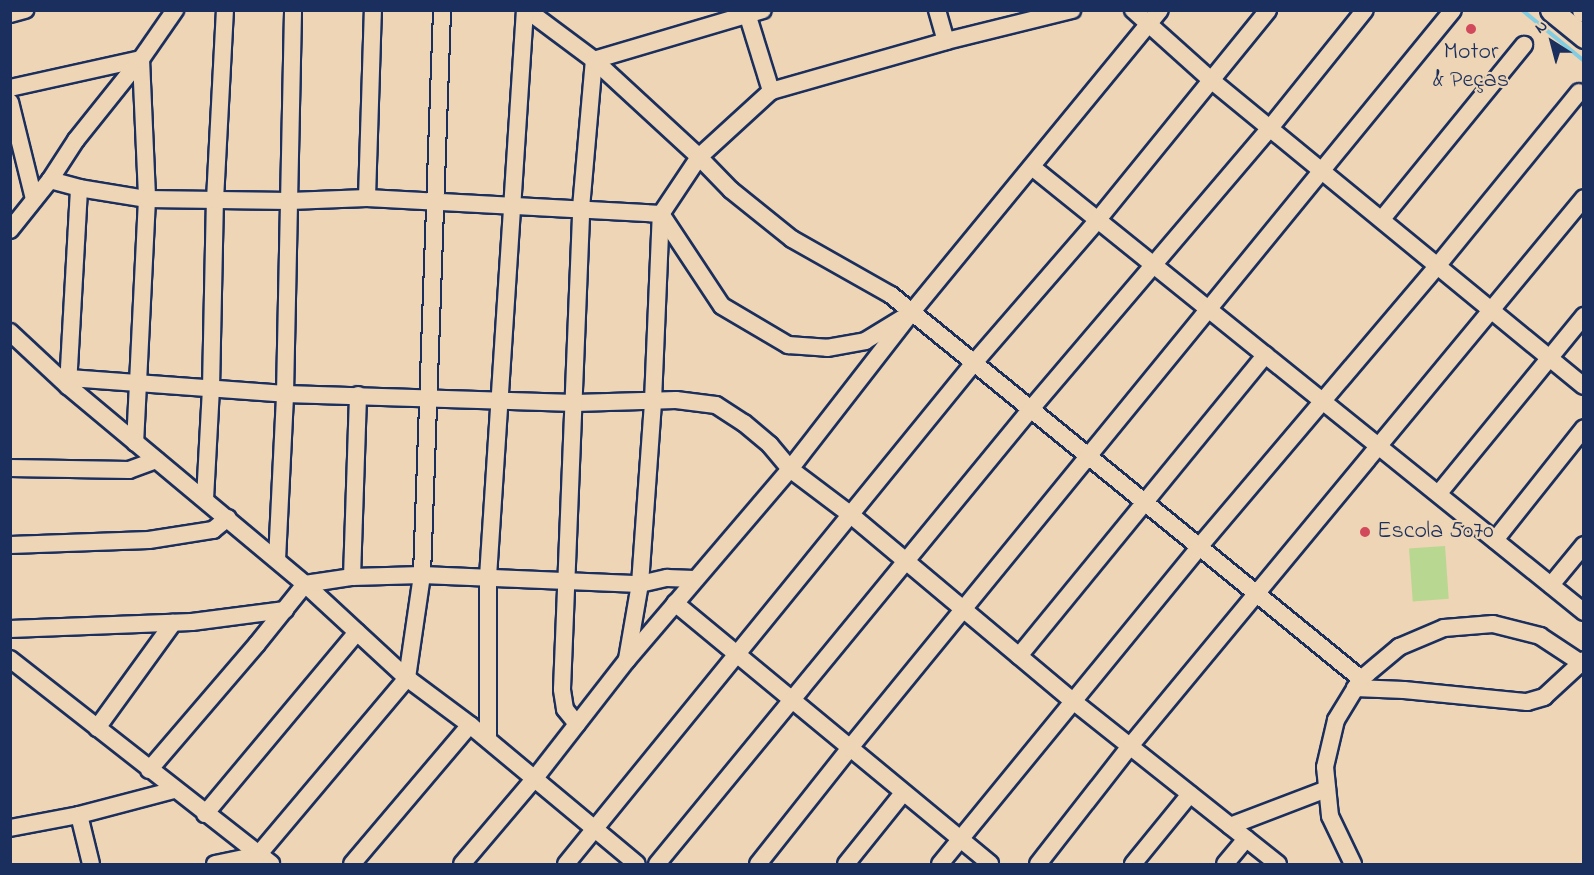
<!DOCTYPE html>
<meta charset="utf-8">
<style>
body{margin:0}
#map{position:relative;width:1594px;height:875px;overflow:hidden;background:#edd5b5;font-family:"Indie Flower",sans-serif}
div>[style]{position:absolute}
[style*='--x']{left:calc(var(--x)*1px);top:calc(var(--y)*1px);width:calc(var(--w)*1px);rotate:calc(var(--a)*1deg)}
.green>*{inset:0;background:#b8d790;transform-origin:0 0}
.stream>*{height:4px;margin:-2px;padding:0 2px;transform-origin:2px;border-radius:2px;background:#83cde3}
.roads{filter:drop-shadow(2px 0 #1b2f5e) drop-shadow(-2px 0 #1b2f5e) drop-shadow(0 2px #1b2f5e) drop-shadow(0 -2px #1b2f5e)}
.minor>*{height:16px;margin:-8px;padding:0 8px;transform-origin:8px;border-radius:8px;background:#edd5b5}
.major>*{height:21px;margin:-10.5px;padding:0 10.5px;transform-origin:10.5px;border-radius:10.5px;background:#edd5b5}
.dots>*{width:16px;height:16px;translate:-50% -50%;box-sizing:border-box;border:3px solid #edd5b5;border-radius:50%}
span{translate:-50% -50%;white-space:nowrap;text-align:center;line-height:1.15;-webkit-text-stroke:4.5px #edd5b5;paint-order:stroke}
.poi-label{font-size:24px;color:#1b2f5e}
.left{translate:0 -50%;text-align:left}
.frame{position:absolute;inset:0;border:12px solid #1b2f5e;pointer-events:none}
.north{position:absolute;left:1522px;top:12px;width:60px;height:60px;-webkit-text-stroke:4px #edd5b5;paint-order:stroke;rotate:324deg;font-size:16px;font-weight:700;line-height:24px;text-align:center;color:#1b2f5e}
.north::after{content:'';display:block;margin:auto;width:21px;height:27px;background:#1b2f5e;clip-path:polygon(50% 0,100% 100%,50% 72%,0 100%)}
</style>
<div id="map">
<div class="green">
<div style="left:1445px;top:546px;width:53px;height:36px;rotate:86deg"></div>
</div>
<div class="stream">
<div style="--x:1522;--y:10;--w:80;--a:39.4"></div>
</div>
<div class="roads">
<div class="minor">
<div style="--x:527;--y:10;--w:84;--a:36.7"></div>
<div style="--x:594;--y:60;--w:143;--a:42.7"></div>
<div style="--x:699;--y:157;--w:46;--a:45.9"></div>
<div style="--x:731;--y:190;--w:78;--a:38.8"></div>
<div style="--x:792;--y:239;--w:114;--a:29.5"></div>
<div style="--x:891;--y:295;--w:607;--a:39.25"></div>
<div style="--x:746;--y:10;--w:85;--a:72.8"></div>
<div style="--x:937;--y:10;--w:32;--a:74"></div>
<div style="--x:1133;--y:10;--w:105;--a:41.9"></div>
<div style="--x:1211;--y:80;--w:482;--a:39.4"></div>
<div style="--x:10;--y:14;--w:16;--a:-15"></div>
<div style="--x:10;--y:88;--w:134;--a:-12.5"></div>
<div style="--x:141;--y:59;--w:140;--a:87.5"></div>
<div style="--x:147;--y:199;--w:244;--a:92.8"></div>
<div style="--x:10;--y:102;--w:100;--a:76.1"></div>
<div style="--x:1032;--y:167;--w:709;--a:38.87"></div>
<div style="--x:50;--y:180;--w:30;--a:15"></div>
<div style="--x:79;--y:188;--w:69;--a:9.2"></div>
<div style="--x:147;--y:199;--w:143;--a:0.8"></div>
<div style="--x:290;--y:201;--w:77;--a:-2.2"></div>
<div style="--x:367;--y:198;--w:294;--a:3.1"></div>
<div style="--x:661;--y:214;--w:110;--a:56.5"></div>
<div style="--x:722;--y:306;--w:77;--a:30.6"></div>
<div style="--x:788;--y:345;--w:39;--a:4"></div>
<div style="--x:827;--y:348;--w:39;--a:-10"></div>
<div style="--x:865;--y:341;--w:44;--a:-31.2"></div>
<div style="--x:367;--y:198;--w:188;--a:-88.2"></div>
<div style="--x:1382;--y:219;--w:225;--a:-50.8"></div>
<div style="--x:10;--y:230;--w:64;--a:-51.3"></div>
<div style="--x:50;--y:180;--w:48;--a:-57"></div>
<div style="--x:76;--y:140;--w:104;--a:-51.3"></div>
<div style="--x:141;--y:59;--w:60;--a:-55.2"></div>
<div style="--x:10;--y:332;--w:79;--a:43"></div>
<div style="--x:68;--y:386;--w:309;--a:39.9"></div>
<div style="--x:305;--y:584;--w:139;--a:42.7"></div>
<div style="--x:407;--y:678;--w:79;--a:36.7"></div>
<div style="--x:470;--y:725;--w:217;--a:39.8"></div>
<div style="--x:69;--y:378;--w:217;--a:4.2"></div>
<div style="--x:285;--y:394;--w:290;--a:1.8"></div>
<div style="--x:575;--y:403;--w:101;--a:-1.7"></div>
<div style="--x:676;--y:400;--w:40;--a:7.1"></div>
<div style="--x:716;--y:405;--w:33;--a:33"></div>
<div style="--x:744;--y:423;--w:34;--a:40"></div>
<div style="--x:770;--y:445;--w:31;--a:50"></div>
<div style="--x:790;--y:469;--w:76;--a:37"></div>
<div style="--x:851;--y:515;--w:290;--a:40"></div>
<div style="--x:1073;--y:701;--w:262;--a:38.5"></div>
<div style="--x:68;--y:386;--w:198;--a:-86.8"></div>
<div style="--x:10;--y:468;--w:119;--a:1"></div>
<div style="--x:129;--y:470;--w:29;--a:-20"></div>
<div style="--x:1439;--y:493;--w:229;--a:-50.7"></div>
<div style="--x:205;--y:499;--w:111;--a:-86.9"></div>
<div style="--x:211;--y:388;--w:188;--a:-88.8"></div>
<div style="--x:215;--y:200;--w:190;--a:-87"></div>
<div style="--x:1495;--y:540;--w:143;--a:-51.5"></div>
<div style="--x:10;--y:545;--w:139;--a:-2.1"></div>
<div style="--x:149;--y:540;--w:65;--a:-8.9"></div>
<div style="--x:213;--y:530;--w:19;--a:-39"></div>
<div style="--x:277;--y:560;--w:166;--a:-87.2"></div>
<div style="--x:285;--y:394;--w:384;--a:-88.8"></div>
<div style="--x:352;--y:577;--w:182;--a:-88.1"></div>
<div style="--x:1551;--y:585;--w:52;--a:-50.5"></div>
<div style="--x:675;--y:603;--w:409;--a:39.6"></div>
<div style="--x:10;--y:629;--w:182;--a:-2.2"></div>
<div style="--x:192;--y:622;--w:94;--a:-7.4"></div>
<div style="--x:1019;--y:656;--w:389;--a:-50.7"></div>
<div style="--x:10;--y:659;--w:332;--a:38.1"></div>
<div style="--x:627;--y:659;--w:76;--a:-80.2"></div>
<div style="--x:640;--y:584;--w:183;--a:-85.9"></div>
<div style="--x:653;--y:401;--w:187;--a:-87.6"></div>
<div style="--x:661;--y:214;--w:69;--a:-56.3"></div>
<div style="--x:699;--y:157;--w:98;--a:-42.5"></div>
<div style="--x:771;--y:91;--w:182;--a:-15.9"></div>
<div style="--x:946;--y:41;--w:130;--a:-13.8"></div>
<div style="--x:1355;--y:688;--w:49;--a:2.3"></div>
<div style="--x:1404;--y:690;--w:124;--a:5.6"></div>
<div style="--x:1527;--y:702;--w:18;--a:-16"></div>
<div style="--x:1544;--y:697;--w:54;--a:-42.8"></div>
<div style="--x:577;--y:724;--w:19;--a:-129"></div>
<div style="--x:565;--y:709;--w:20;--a:-99"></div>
<div style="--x:562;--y:689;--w:481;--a:-87.7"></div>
<div style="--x:581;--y:208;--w:149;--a:-85"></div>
<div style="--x:594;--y:60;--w:176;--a:-16.5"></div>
<div style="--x:97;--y:728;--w:130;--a:-54.1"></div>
<div style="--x:488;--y:739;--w:162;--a:-90"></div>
<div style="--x:488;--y:577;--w:568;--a:-86.27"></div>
<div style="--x:149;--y:770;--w:166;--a:-49.4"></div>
<div style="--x:257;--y:644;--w:77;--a:-51.3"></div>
<div style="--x:305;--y:584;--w:48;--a:-8.5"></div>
<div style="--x:352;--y:577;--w:70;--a:-1.6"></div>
<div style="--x:422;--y:575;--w:218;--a:2.4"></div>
<div style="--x:640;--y:584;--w:28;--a:-13"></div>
<div style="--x:667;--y:578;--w:27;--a:2"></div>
<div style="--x:205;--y:814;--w:237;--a:-50.1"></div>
<div style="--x:79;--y:815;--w:50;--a:76.2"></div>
<div style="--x:1230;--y:826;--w:104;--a:-20.9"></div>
<div style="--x:10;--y:828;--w:70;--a:-10.7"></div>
<div style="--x:79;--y:815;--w:98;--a:-14.7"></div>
<div style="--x:215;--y:864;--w:44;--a:-11.8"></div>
<div style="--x:258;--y:855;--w:231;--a:-49.9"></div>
<div style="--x:407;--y:678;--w:104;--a:-81.7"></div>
<div style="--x:422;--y:575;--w:565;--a:-87.97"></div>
<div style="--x:352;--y:864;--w:182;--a:-49.7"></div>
<div style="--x:462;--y:864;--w:113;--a:-49.7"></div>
<div style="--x:535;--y:778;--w:150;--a:-52.1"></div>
<div style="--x:627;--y:660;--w:251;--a:-49.5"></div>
<div style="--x:790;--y:469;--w:197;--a:-52.2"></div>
<div style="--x:911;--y:313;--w:392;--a:-50.6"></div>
<div style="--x:566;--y:864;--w:645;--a:-50.85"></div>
<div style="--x:973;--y:364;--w:188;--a:-49.1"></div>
<div style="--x:1096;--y:222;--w:273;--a:-50.9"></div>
<div style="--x:657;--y:864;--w:588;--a:-50.59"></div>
<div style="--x:1030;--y:410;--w:370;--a:-49.6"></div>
<div style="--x:1270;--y:128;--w:151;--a:-51.2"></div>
<div style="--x:758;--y:864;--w:147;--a:-51.6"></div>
<div style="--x:849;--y:749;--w:954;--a:-50.74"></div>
<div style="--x:846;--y:864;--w:91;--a:-51.2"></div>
<div style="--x:940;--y:864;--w:409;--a:-50.7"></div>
<div style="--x:1199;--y:547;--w:370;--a:-49.7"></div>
<div style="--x:1438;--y:265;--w:223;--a:-50.8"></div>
<div style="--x:1038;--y:864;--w:151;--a:-52"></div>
<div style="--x:1131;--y:745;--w:710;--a:-50.37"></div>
<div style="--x:1133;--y:864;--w:90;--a:-50.8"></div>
<div style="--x:1225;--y:864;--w:33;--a:-50"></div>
<div style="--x:1353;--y:864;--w:53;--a:-115.6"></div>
<div style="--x:1330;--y:816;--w:49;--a:-95.8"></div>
<div style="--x:1325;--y:767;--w:48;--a:-76.8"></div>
<div style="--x:1336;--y:720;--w:48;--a:-58.6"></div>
<div style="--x:1361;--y:679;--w:50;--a:-40.1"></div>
<div style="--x:1399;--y:647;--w:49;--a:-22.9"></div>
<div style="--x:1444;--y:628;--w:49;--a:-4.7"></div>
<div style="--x:1493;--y:624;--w:49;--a:14.3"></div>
<div style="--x:1540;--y:636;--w:53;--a:33.4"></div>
</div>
<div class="major">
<div style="--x:1551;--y:10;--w:43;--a:39.3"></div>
<div style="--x:1583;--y:10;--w:1;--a:45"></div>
</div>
</div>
<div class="dots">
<div style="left:1471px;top:29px;background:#d1495b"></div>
<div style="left:1365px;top:532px;background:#d1495b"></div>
</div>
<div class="poi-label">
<span style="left:1471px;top:67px">Motor<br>&amp; Peças</span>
<span class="left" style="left:1377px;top:532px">Escola 5070</span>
</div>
<div class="frame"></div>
<div class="north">N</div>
</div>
